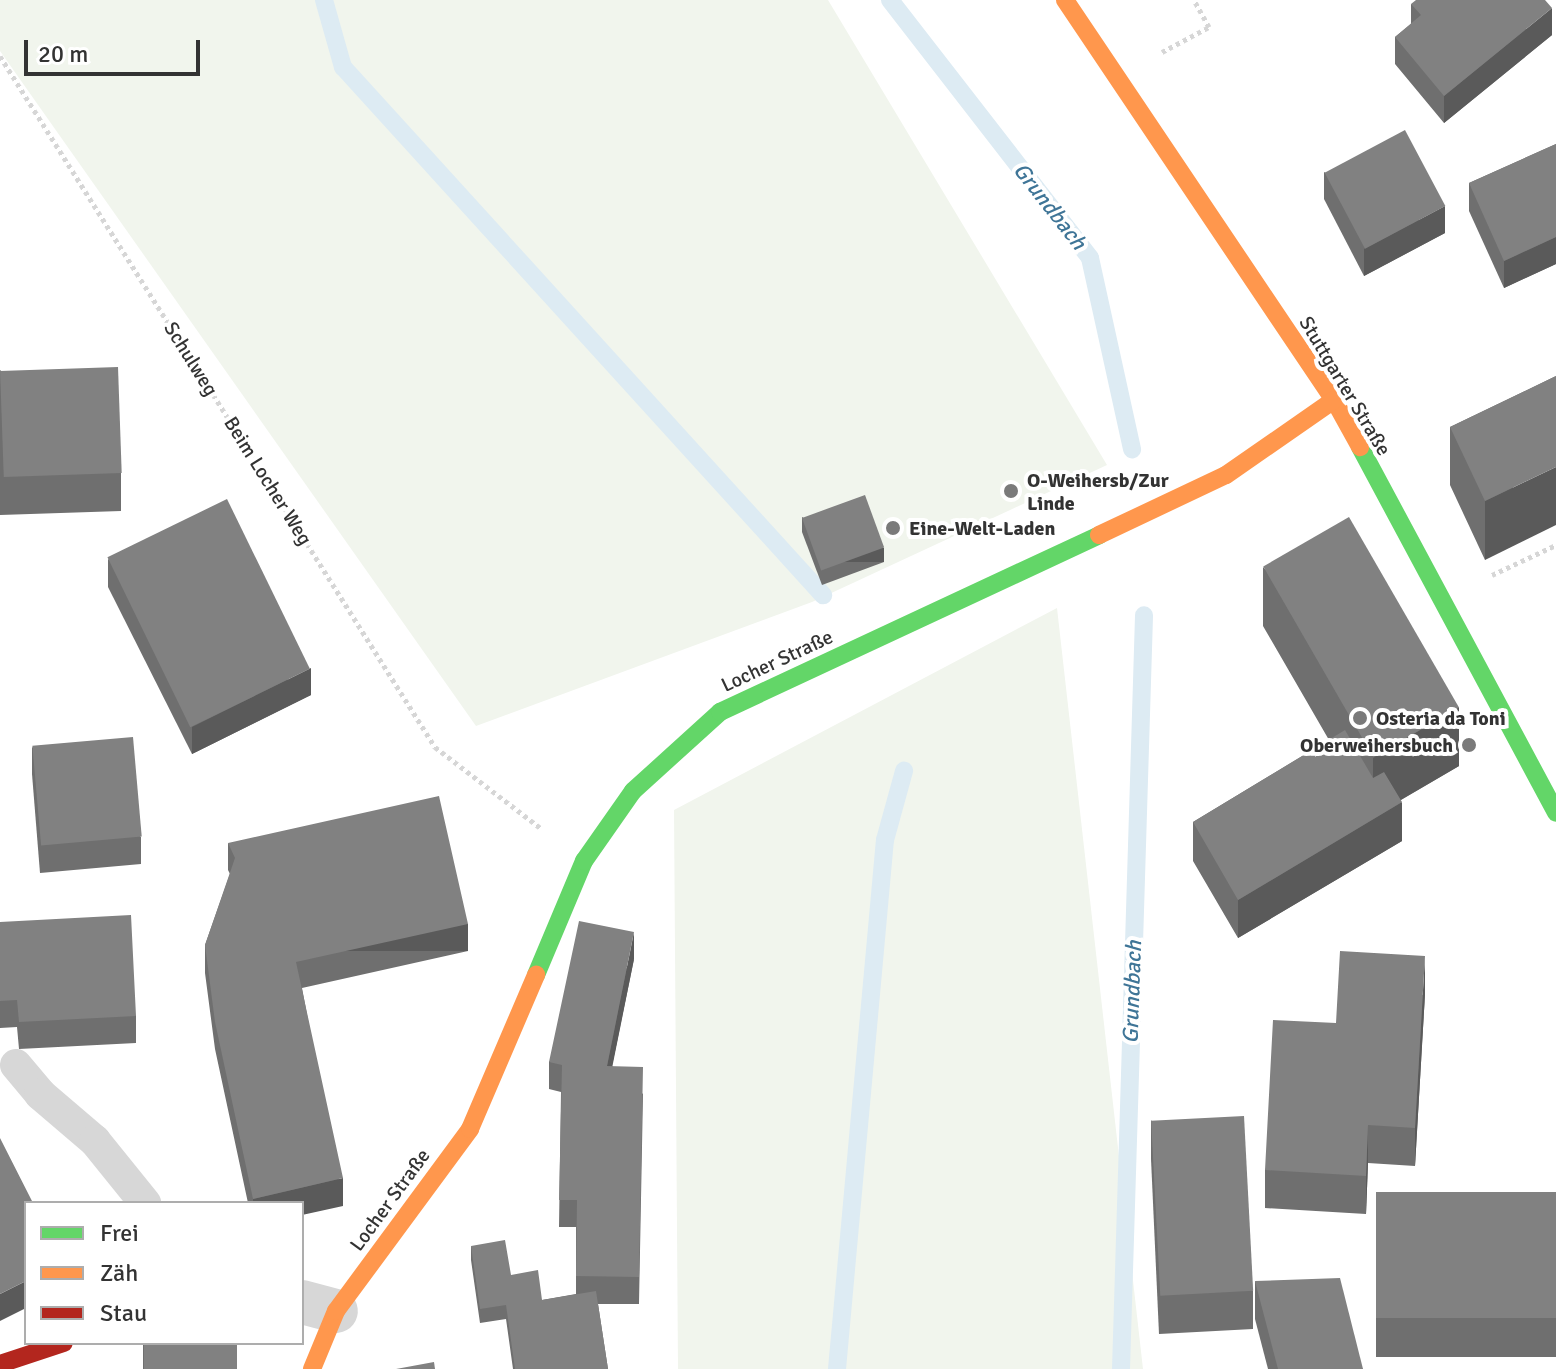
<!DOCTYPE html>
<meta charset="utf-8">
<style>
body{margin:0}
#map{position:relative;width:1556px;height:1369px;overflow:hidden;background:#fff;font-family:Signika,sans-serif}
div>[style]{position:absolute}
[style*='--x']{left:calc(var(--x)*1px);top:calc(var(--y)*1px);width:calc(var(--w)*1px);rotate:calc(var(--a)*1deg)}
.green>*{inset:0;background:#f1f5ed}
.stream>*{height:18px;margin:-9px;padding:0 9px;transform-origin:9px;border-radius:9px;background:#ddebf3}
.path>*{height:5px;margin-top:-2.5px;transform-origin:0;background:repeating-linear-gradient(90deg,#d6d6d6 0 4px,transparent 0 8px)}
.lane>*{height:32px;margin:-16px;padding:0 16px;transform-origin:16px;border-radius:16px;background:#d7d7d7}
.street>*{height:44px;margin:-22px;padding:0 22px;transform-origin:22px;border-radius:22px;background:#d7d7d7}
.fast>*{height:18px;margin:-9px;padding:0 9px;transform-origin:9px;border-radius:9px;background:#63d668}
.slow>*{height:18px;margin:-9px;padding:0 9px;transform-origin:9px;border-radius:9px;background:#ff974d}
.jam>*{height:18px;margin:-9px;padding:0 9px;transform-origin:9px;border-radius:9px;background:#b3261e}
.wall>*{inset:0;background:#6f6f6f;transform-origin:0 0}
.shaded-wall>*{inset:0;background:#5a5a5a;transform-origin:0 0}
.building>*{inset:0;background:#818181;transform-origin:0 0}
.dots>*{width:22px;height:22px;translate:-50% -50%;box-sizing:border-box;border:4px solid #fff;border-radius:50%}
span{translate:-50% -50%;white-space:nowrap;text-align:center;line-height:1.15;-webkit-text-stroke:8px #fff;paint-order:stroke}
.street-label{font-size:20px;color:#333}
.poi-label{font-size:20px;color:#333;font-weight:700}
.left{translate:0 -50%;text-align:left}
.right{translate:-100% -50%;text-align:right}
.water-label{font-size:22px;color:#3f7597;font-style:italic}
.legend{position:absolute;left:24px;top:1201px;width:280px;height:144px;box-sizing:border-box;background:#fff;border:2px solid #adadad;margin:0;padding:10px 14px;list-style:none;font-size:24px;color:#333}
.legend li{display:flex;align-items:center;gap:16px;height:40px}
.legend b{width:40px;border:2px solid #adadad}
.scale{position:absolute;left:24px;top:40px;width:176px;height:36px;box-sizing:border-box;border:4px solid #333;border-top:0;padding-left:10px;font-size:24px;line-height:28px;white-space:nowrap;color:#333;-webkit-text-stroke:6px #fff;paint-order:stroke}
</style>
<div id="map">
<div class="green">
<div style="clip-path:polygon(0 0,828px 0,1107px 465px,812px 602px,476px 726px,0 51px)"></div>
<div style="clip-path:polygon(1057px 608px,1143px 1369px,678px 1369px,674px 810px)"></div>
</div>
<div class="stream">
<div style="--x:324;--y:0;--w:70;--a:74.2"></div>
<div style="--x:343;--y:67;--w:714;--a:47.73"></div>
<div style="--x:890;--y:0;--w:326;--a:52.2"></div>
<div style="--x:1090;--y:258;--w:196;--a:77.6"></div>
<div style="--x:837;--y:1369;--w:531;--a:-84.82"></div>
<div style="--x:885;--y:840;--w:72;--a:-74.6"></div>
<div style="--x:1121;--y:1369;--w:754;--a:-88.25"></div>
</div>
<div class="path">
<div style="--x:1162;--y:52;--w:53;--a:-28"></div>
<div style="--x:1209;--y:27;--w:31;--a:-119"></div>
<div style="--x:0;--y:56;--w:817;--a:57.81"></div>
<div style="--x:435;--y:747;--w:135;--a:37.5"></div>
<div style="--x:1492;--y:575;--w:71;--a:-25.1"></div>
</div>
<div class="lane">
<div style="--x:16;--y:1065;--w:38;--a:50"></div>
<div style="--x:40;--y:1094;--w:72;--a:40.5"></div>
<div style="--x:95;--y:1141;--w:80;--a:51.1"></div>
</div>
<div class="street">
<div style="--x:302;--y:1302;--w:35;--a:15"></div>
</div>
<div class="fast">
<div style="--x:1360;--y:447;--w:415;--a:61.8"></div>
<div style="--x:536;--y:975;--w:124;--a:-67.2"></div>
<div style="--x:584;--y:861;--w:85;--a:-55"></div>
<div style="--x:633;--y:791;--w:118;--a:-42.2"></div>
<div style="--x:720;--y:712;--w:418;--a:-25"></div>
</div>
<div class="slow">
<div style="--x:1065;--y:0;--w:482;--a:56.1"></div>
<div style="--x:1334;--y:400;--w:54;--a:61"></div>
<div style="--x:1099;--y:535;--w:140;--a:-25.3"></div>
<div style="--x:1226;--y:475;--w:131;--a:-34.8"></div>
<div style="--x:312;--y:1369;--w:63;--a:-67.5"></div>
<div style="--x:336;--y:1311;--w:226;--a:-53.6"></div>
<div style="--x:470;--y:1129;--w:168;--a:-66.8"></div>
</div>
<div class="jam">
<div style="--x:0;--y:1364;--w:67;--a:-18.2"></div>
</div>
<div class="wall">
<div style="clip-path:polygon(1411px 4px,1552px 35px,1444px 123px,1395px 64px,1395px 37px,1411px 24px)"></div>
<div style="clip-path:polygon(1556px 144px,1556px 264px,1504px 288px,1469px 211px,1469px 183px)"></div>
<div style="clip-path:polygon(1324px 172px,1445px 233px,1364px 276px,1324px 199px)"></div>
<div style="clip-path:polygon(0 370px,121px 473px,121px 511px,0 515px)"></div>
<div style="clip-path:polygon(1556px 376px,1485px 560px,1450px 485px,1450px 427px)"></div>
<div style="clip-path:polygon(802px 517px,884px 562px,822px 585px,802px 532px)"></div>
<div style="clip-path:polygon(108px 559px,311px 695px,192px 754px,108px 587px)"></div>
<div style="clip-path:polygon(1263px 567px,1459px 766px,1401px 800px,1402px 841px,1238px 938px,1193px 861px,1193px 822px,1329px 740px,1263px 626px)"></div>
<div style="clip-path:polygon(32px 747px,141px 837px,141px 864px,40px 873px,32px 774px)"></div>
<div style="clip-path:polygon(228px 843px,468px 951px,302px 988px,343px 1206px,302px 1203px,248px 1203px,215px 1049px,205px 973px,205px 945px,230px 874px,228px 870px)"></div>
<div style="clip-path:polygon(0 922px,136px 1016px,136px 1043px,19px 1049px,17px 1027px,0 1028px)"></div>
<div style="clip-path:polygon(634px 959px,612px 1066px,643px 1094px,639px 1304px,598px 1304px,608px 1369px,513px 1369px,506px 1319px,480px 1323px,471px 1260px,471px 1246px,542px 1300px,576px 1294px,576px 1227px,559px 1227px,561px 1092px,549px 1089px,549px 1062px)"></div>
<div style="clip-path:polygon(1425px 994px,1415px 1166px,1368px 1163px,1366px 1214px,1265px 1208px,1265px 1170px,1336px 1023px)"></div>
<div style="clip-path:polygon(1151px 1120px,1253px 1291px,1253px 1329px,1159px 1334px,1151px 1159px)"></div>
<div style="left:1556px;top:1192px;width:165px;height:180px;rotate:90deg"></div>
<div style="clip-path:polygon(1255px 1281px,1363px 1369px,1268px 1369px,1255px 1319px)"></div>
<div style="left:143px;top:1343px;width:94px;height:26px"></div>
</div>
<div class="shaded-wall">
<div style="clip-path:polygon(1552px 8px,1552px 35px,1444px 123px,1444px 96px)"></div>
<div style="clip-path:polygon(1445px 206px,1445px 233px,1364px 276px,1364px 249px)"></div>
<div style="clip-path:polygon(1556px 237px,1556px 264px,1504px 288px,1504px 261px)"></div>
<div style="clip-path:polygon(1556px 467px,1556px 525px,1485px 560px,1485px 501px)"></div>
<div style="left:884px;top:548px;width:14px;height:66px;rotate:90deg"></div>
<div style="clip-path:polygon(311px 668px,311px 695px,192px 754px,192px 727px)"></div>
<div style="clip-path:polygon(1459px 707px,1459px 766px,1373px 816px,1373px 758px)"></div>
<div style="clip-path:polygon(1402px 802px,1402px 841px,1238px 938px,1238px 900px)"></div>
<div style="left:468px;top:924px;width:27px;height:176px;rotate:90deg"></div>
<div style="clip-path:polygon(634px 932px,634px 959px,607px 1093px,607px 1066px)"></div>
<div style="clip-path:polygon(1425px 956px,1425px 994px,1415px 1166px,1415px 1128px)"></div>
<div style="clip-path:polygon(1368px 1125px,1368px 1163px,1366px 1214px,1366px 1176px)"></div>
<div style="clip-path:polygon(343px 1178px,343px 1206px,302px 1215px,302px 1203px,253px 1203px,253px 1199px)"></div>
<div style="clip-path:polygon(26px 1281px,26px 1308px,0 1321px,0 1294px)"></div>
</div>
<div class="building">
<div style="clip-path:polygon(1416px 0,1545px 0,1552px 8px,1444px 96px,1395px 37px,1421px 15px,1411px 4px)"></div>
<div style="left:1405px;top:130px;width:86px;height:91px;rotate:62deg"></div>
<div style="clip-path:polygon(1556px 144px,1556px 237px,1504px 261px,1469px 183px)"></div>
<div style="left:118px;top:367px;width:106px;height:118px;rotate:88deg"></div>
<div style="clip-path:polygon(1556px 376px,1556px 467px,1485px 501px,1450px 427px)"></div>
<div style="left:865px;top:495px;width:56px;height:67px;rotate:70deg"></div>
<div style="left:227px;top:499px;width:189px;height:133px;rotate:64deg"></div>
<div style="left:1349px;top:517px;width:220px;height:99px;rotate:60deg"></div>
<div style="clip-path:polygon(1345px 730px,1373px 778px,1384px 772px,1402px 802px,1238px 900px,1193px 822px)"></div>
<div style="left:133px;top:737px;width:100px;height:101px;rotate:85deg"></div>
<div style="clip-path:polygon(439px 796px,468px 924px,296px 962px,343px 1178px,253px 1199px,215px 1022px,205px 945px,235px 858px,228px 843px)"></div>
<div style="clip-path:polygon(131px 915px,136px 1016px,19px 1022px,17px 1000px,0 1001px,0 922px)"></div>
<div style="clip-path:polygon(579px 921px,634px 932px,607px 1066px,643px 1067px,639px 1277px,576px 1276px,577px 1200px,559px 1200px,562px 1065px,549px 1062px)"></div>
<div style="clip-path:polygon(1340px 951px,1425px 956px,1415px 1128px,1368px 1125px,1366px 1176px,1265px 1170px,1273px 1020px,1336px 1023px)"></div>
<div style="left:1244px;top:1116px;width:175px;height:93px;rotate:87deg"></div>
<div style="clip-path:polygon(0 1138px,33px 1203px,26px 1203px,26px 1281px,0 1294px)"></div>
<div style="left:1556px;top:1192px;width:126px;height:180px;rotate:90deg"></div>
<div style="clip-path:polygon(505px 1240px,511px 1275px,538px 1270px,542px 1300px,596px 1291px,608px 1369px,515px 1369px,506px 1305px,480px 1309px,471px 1246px)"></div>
<div style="clip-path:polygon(1340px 1278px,1363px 1369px,1278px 1369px,1255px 1281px)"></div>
<div style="left:144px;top:1343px;width:93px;height:26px"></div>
<div style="clip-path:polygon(434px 1362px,435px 1369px,396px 1369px)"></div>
</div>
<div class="dots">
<div style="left:1011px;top:491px;background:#7a7a7a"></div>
<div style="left:893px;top:528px;background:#7a7a7a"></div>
<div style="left:1360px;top:718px;background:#7a7a7a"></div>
<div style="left:1469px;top:745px;background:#7a7a7a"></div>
</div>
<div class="street-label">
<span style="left:191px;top:359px;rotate:58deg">Schulweg</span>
<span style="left:1345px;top:386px;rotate:59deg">Stuttgarter Straße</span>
<span style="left:268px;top:481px;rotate:58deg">Beim Locher Weg</span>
<span style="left:777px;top:661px;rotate:-25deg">Locher Straße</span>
<span style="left:390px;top:1200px;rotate:-54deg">Locher Straße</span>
</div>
<div class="poi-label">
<span class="left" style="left:1027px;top:492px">O-Weihersb/Zur<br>Linde</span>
<span class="left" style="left:909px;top:528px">Eine-Welt-Laden</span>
<span class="left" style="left:1376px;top:718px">Osteria da Toni</span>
<span class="right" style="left:1453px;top:745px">Oberweihersbuch</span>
</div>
<div class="water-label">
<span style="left:1050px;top:206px;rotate:52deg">Grundbach</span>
<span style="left:1132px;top:992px;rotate:-88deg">Grundbach</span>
</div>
<ul class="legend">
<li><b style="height:10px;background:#63d668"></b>Frei</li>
<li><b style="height:10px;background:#ff974d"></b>Zäh</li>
<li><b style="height:10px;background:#b3261e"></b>Stau</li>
</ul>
<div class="scale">20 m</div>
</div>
